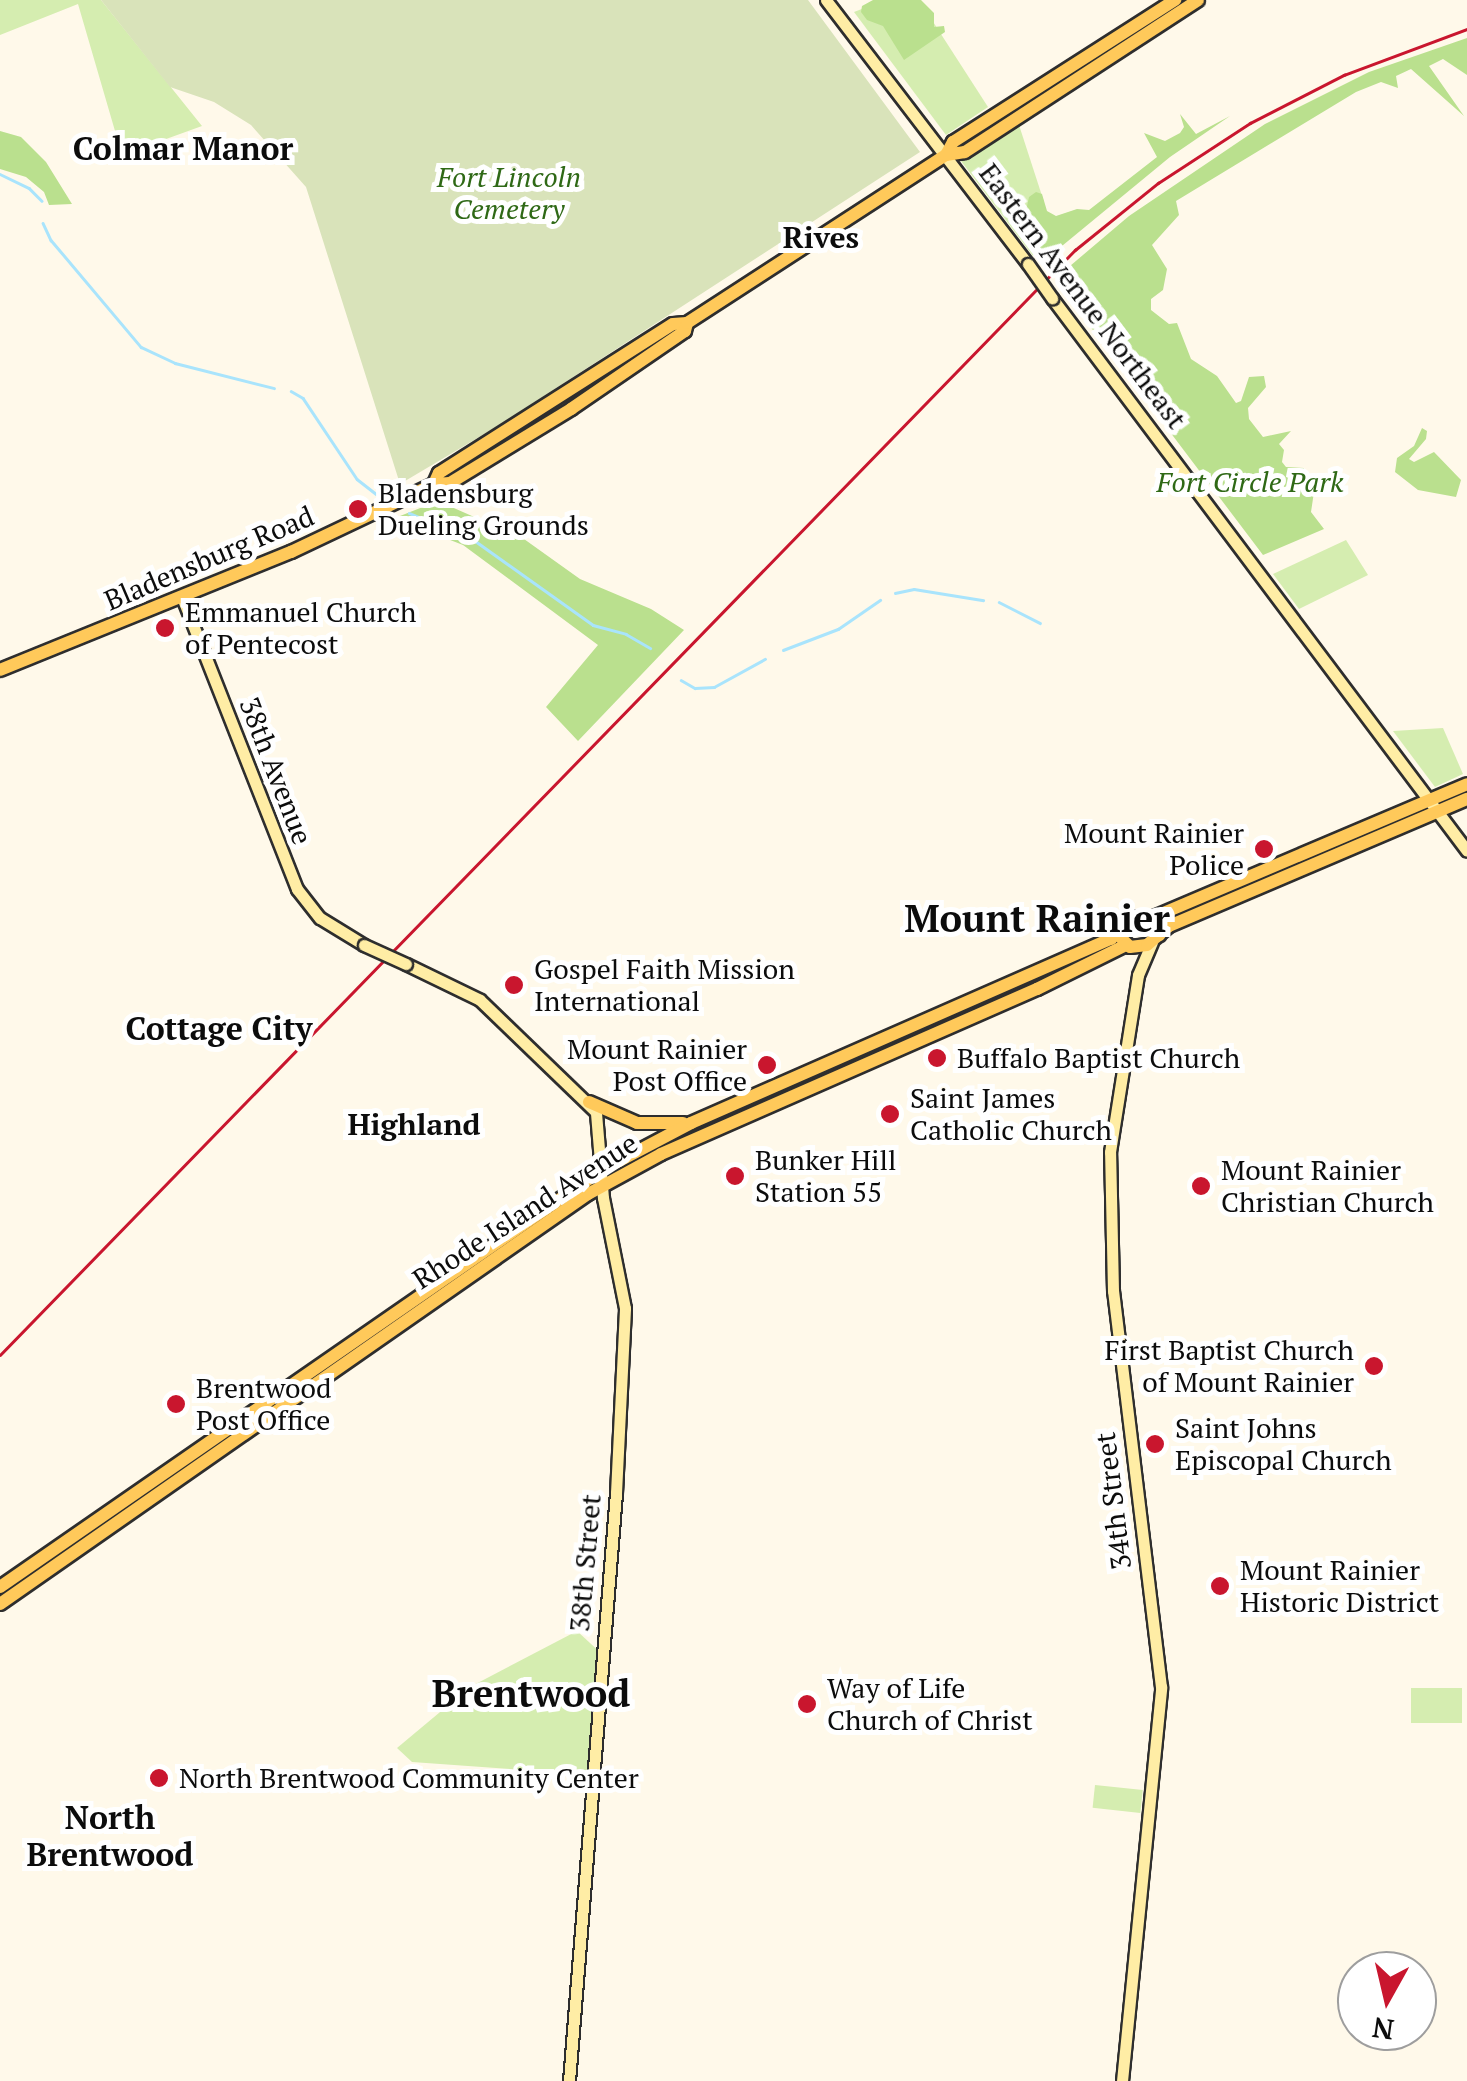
<!DOCTYPE html>
<style>
body{margin:0}
#map{position:relative;width:1467px;height:2081px;overflow:hidden;background:#fff9ea;font-family:"PT Serif",serif}
div>[style]{position:absolute}
[style*='--x']{left:calc(var(--x)*1px);top:calc(var(--y)*1px);width:calc(var(--w)*1px);rotate:calc(var(--a)*1deg)}
.green>*{inset:0;background:#d5edb0;transform-origin:0 0}
.forest>*{inset:0;background:#bae08e}
.cemetery>*{inset:0;background:#d9e3ba}
.stream>*{height:2.5px;margin:-1.25px;padding:0 1.25px;transform-origin:1.25px;border-radius:1.25px;background:#a9e4fc}
.roads{filter:drop-shadow(2px 0 #2e2e2e) drop-shadow(-2px 0 #2e2e2e) drop-shadow(0 2px #2e2e2e) drop-shadow(0 -2px #2e2e2e)}
.secondary>*{height:11px;margin:-5.5px;padding:0 5.5px;transform-origin:5.5px;border-radius:5.5px;background:#ffeda5}
.primary>*{height:12px;margin:-6px;padding:0 6px;transform-origin:6px;border-radius:6px;background:#ffc95a}
.rail>*{height:2.5px;margin:-1.25px;padding:0 1.25px;transform-origin:1.25px;border-radius:1.25px;background:#c9162e}
.bridges{filter:drop-shadow(2px 0 #2e2e2e) drop-shadow(-2px 0 #2e2e2e) drop-shadow(0 2px #2e2e2e) drop-shadow(0 -2px #2e2e2e)}
.secondary-bridge>*{height:11px;margin:-5.5px;padding:0 5.5px;transform-origin:5.5px;border-radius:5.5px;background:#ffeda5}
.dots>*{width:28px;height:28px;translate:-50% -50%;box-sizing:border-box;border:5px solid #fff;border-radius:50%}
span{translate:-50% -50%;white-space:nowrap;text-align:center;line-height:1.15;-webkit-text-stroke:10px #fff;paint-order:stroke}
.park-label{font-size:28px;color:#2f6916;font-style:italic}
.street-label{font-size:28px;color:#0c0c0c}
.poi-label{font-size:28px;color:#0c0c0c}
.left{translate:0 -50%;text-align:left}
.right{translate:-100% -50%;text-align:right}
.neighbourhood-label{font-size:30px;color:#0c0c0c;font-weight:700}
.quarter-label{font-size:32px;color:#0c0c0c;font-weight:700}
.district-label{font-size:38px;color:#0c0c0c;font-weight:700}
.north{position:absolute;left:1337px;top:1951px;width:100px;height:100px;box-sizing:border-box;background:#fff;border:2px solid #9e9e9e;border-radius:50%;rotate:188deg;font-size:28px;font-weight:700;line-height:40px;text-align:center;color:#0c0c0c}
.north::after{content:'';display:block;margin:auto;width:35px;height:45px;background:#c9162e;clip-path:polygon(50% 0,100% 100%,50% 72%,0 100%)}
</style>
<div id="map">
<div class="green">
<div style="clip-path:polygon(0 0,101px 0,202px 126px,122px 155px,78px 4px,0 35px)"></div>
<div style="clip-path:polygon(885px 0,919px 0,988px 107px,946px 135px,854px 12px)"></div>
<div style="clip-path:polygon(1019px 125px,1044px 202px,1033px 256px,961px 161px)"></div>
<div style="clip-path:polygon(1346px 540px,1368px 575px,1299px 609px,1273px 574px)"></div>
<div style="clip-path:polygon(1443px 728px,1463px 774px,1435px 787px,1393px 731px)"></div>
<div style="clip-path:polygon(577px 1631px,603px 1655px,593px 1775px,412px 1762px,397px 1748px,470px 1687px)"></div>
<div style="left:1411px;top:1688px;width:51px;height:35px"></div>
<div style="left:1095px;top:1785px;width:48px;height:23px;rotate:6deg"></div>
</div>
<div class="forest">
<div style="clip-path:polygon(873px 0,921px 0,934px 13px,934px 27px,944px 26px,945px 32px,904px 60px,883px 26px,867px 20px,861px 12px,862px 6px)"></div>
<div style="clip-path:polygon(1467px 38px,1467px 75px,1443px 59px,1429px 66px,1464px 116px,1411px 69px,1396px 76px,1398px 88px,1381px 82px,1356px 92px,1176px 201px,1179px 215px,1152px 245px,1167px 269px,1163px 290px,1151px 299px,1151px 310px,1169px 324px,1177px 323px,1191px 359px,1217px 376px,1236px 403px,1241px 401px,1249px 377px,1264px 376px,1266px 387px,1248px 408px,1249px 419px,1263px 437px,1291px 431px,1279px 444px,1284px 450px,1282px 462px,1286px 467px,1304px 468px,1304px 486px,1314px 492px,1311px 512px,1324px 529px,1263px 555px,1077px 309px,1061px 281px,1070px 266px,1129px 216px,1265px 124px,1369px 72px)"></div>
<div style="clip-path:polygon(1180px 114px,1196px 134px,1230px 116px,1170px 157px,1051px 255px,1042px 259px,1002px 209px,1023px 225px,1029px 197px,1036px 192px,1042px 194px,1047px 211px,1056px 216px,1077px 209px,1089px 210px,1157px 157px,1144px 133px,1165px 141px,1180px 133px,1184px 127px)"></div>
<div style="clip-path:polygon(0 131px,21px 137px,46px 162px,72px 204px,49px 205px,44px 192px,26px 177px,0 169px)"></div>
<div style="clip-path:polygon(1422px 428px,1427px 431px,1426px 439px,1409px 459px,1414px 462px,1434px 452px,1461px 480px,1456px 497px,1418px 490px,1395px 472px,1397px 458px,1414px 446px)"></div>
<div style="clip-path:polygon(438px 501px,524px 539px,580px 579px,651px 609px,684px 630px,578px 741px,546px 707px,598px 645px,463px 545px,409px 524px,400px 516px)"></div>
</div>
<div class="cemetery">
<div style="clip-path:polygon(101px 0,808px 0,920px 152px,496px 427px,400px 484px,306px 187px,251px 125px,214px 102px,170px 87px)"></div>
</div>
<div class="stream">
<div style="--x:0;--y:174;--w:32;--a:26"></div>
<div style="--x:29;--y:188;--w:18;--a:45"></div>
<div style="--x:43;--y:223;--w:19;--a:65"></div>
<div style="--x:51;--y:240;--w:140;--a:49.9"></div>
<div style="--x:141;--y:347;--w:38;--a:25"></div>
<div style="--x:175;--y:363;--w:102;--a:14.2"></div>
<div style="--x:291;--y:391;--w:14;--a:30"></div>
<div style="--x:303;--y:398;--w:97;--a:56.3"></div>
<div style="--x:357;--y:479;--w:28;--a:38"></div>
<div style="--x:409;--y:513;--w:70;--a:22.6"></div>
<div style="--x:474;--y:540;--w:146;--a:35.5"></div>
<div style="--x:593;--y:625;--w:34;--a:15"></div>
<div style="--x:626;--y:634;--w:28;--a:30"></div>
<div style="--x:895;--y:593;--w:19;--a:-12"></div>
<div style="--x:914;--y:589;--w:70;--a:9.1"></div>
<div style="--x:999;--y:602;--w:46;--a:27.1"></div>
<div style="--x:783;--y:650;--w:59;--a:-20.9"></div>
<div style="--x:838;--y:629;--w:51;--a:-34.6"></div>
<div style="--x:681;--y:680;--w:16;--a:30"></div>
<div style="--x:695;--y:688;--w:19;--a:-3"></div>
<div style="--x:714;--y:687;--w:58;--a:-28.8"></div>
</div>
<div class="roads">
<div class="secondary">
<div style="--x:826;--y:0;--w:332;--a:52.6"></div>
<div style="--x:1052;--y:298;--w:691;--a:53.11"></div>
<div style="--x:182;--y:597;--w:314;--a:68.5"></div>
<div style="--x:297;--y:889;--w:37;--a:52"></div>
<div style="--x:320;--y:918;--w:52;--a:31.5"></div>
<div style="--x:406;--y:964;--w:82;--a:25.9"></div>
<div style="--x:480;--y:1000;--w:158;--a:44"></div>
<div style="--x:569;--y:2081;--w:590;--a:-85.43"></div>
<div style="--x:616;--y:1493;--w:185;--a:-87.2"></div>
<div style="--x:625;--y:1308;--w:112;--a:-101.3"></div>
<div style="--x:603;--y:1198;--w:85;--a:-94.7"></div>
<div style="--x:1122;--y:2081;--w:396;--a:-84.3"></div>
<div style="--x:1161;--y:1687;--w:399;--a:-96.9"></div>
<div style="--x:1113;--y:1291;--w:139;--a:-91.2"></div>
<div style="--x:1110;--y:1152;--w:179;--a:-81"></div>
<div style="--x:1138;--y:975;--w:36;--a:-67"></div>
</div>
<div class="primary">
<div style="--x:946;--y:155;--w:15;--a:-62"></div>
<div style="--x:953;--y:142;--w:264;--a:-32.6"></div>
<div style="--x:434;--y:484;--w:12;--a:-66"></div>
<div style="--x:439;--y:473;--w:277;--a:-32.5"></div>
<div style="--x:673;--y:324;--w:14;--a:-4"></div>
<div style="--x:0;--y:670;--w:314;--a:-22.1"></div>
<div style="--x:291;--y:552;--w:158;--a:-25.4"></div>
<div style="--x:434;--y:484;--w:16;--a:-4"></div>
<div style="--x:450;--y:483;--w:142;--a:-31.4"></div>
<div style="--x:571;--y:409;--w:138;--a:-34.4"></div>
<div style="--x:685;--y:331;--w:8;--a:-76"></div>
<div style="--x:687;--y:323;--w:309;--a:-33"></div>
<div style="--x:946;--y:155;--w:19;--a:-9"></div>
<div style="--x:965;--y:152;--w:278;--a:-33.1"></div>
<div style="--x:1154;--y:917;--w:340;--a:-23"></div>
<div style="--x:1122;--y:939;--w:11;--a:45"></div>
<div style="--x:1130;--y:947;--w:17;--a:-7"></div>
<div style="--x:1147;--y:945;--w:29;--a:-41"></div>
<div style="--x:1169;--y:926;--w:324;--a:-23.1"></div>
<div style="--x:589;--y:1102;--w:52;--a:23.6"></div>
<div style="--x:637;--y:1123;--w:46;--a:0"></div>
<div style="--x:0;--y:1587;--w:732;--a:-34.71"></div>
<div style="--x:602;--y:1170;--w:101;--a:-27.8"></div>
<div style="--x:691;--y:1123;--w:459;--a:-23.7"></div>
<div style="--x:1111;--y:939;--w:31;--a:-45"></div>
<div style="--x:1133;--y:917;--w:21;--a:0"></div>
<div style="--x:1154;--y:917;--w:19;--a:74"></div>
<div style="--x:0;--y:1604;--w:717;--a:-34.89"></div>
<div style="--x:588;--y:1194;--w:83;--a:-28.7"></div>
<div style="--x:661;--y:1154;--w:411;--a:-23.7"></div>
<div style="--x:1037;--y:989;--w:99;--a:-26.3"></div>
</div>
</div>
<div class="rail">
<div style="--x:0;--y:1355;--w:1542;--a:-45.79"></div>
<div style="--x:1075;--y:250;--w:107;--a:-38.9"></div>
<div style="--x:1158;--y:183;--w:110;--a:-33.1"></div>
<div style="--x:1250;--y:123;--w:106;--a:-27.1"></div>
<div style="--x:1344;--y:75;--w:131;--a:-20.5"></div>
</div>
<div class="bridges">
<div class="secondary-bridge">
<div style="--x:1028;--y:264;--w:42;--a:54.8"></div>
<div style="--x:364;--y:945;--w:46;--a:24.3"></div>
</div>
</div>
<div class="dots">
<div style="left:358px;top:509px;background:#c9162e"></div>
<div style="left:165px;top:628px;background:#c9162e"></div>
<div style="left:1264px;top:849px;background:#c9162e"></div>
<div style="left:514px;top:985px;background:#c9162e"></div>
<div style="left:937px;top:1058px;background:#c9162e"></div>
<div style="left:767px;top:1065px;background:#c9162e"></div>
<div style="left:890px;top:1114px;background:#c9162e"></div>
<div style="left:735px;top:1176px;background:#c9162e"></div>
<div style="left:1201px;top:1186px;background:#c9162e"></div>
<div style="left:1374px;top:1366px;background:#c9162e"></div>
<div style="left:176px;top:1404px;background:#c9162e"></div>
<div style="left:1155px;top:1444px;background:#c9162e"></div>
<div style="left:1220px;top:1586px;background:#c9162e"></div>
<div style="left:807px;top:1704px;background:#c9162e"></div>
<div style="left:159px;top:1778px;background:#c9162e"></div>
</div>
<div class="park-label">
<span style="left:509px;top:193px">Fort Lincoln<br>Cemetery</span>
<span style="left:1250px;top:482px">Fort Circle Park</span>
</div>
<div class="street-label">
<span style="left:1083px;top:296px;rotate:53deg">Eastern Avenue Northeast</span>
<span style="left:209px;top:558px;rotate:-23deg">Bladensburg Road</span>
<span style="left:276px;top:771px;rotate:69deg">38th Avenue</span>
<span style="left:525px;top:1211px;rotate:-33deg">Rhode Island Avenue</span>
<span style="left:1113px;top:1501px;rotate:-97deg">34th Street</span>
<span style="left:585px;top:1563px;rotate:-85deg">38th Street</span>
</div>
<div class="poi-label">
<span class="left" style="left:378px;top:509px">Bladensburg<br>Dueling Grounds</span>
<span class="left" style="left:185px;top:628px">Emmanuel Church<br>of Pentecost</span>
<span class="right" style="left:1244px;top:849px">Mount Rainier<br>Police</span>
<span class="left" style="left:534px;top:985px">Gospel Faith Mission<br>International</span>
<span class="right" style="left:747px;top:1065px">Mount Rainier<br>Post Office</span>
<span class="left" style="left:957px;top:1058px">Buffalo Baptist Church</span>
<span class="left" style="left:910px;top:1114px">Saint James<br>Catholic Church</span>
<span class="left" style="left:755px;top:1176px">Bunker Hill<br>Station 55</span>
<span class="left" style="left:1221px;top:1186px">Mount Rainier<br>Christian Church</span>
<span class="right" style="left:1354px;top:1366px">First Baptist Church<br>of Mount Rainier</span>
<span class="left" style="left:196px;top:1404px">Brentwood<br>Post Office</span>
<span class="left" style="left:1175px;top:1444px">Saint Johns<br>Episcopal Church</span>
<span class="left" style="left:1240px;top:1586px">Mount Rainier<br>Historic District</span>
<span class="left" style="left:827px;top:1704px">Way of Life<br>Church of Christ</span>
<span class="left" style="left:179px;top:1778px">North Brentwood Community Center</span>
</div>
<div class="neighbourhood-label">
<span style="left:821px;top:237px">Rives</span>
<span style="left:414px;top:1124px">Highland</span>
</div>
<div class="quarter-label">
<span style="left:183px;top:148px">Colmar Manor</span>
<span style="left:219px;top:1028px">Cottage City</span>
<span style="left:110px;top:1836px">North<br>Brentwood</span>
</div>
<div class="district-label">
<span style="left:1037px;top:919px">Mount Rainier</span>
<span style="left:531px;top:1694px">Brentwood</span>
</div>
<div class="north">N</div>
</div>
